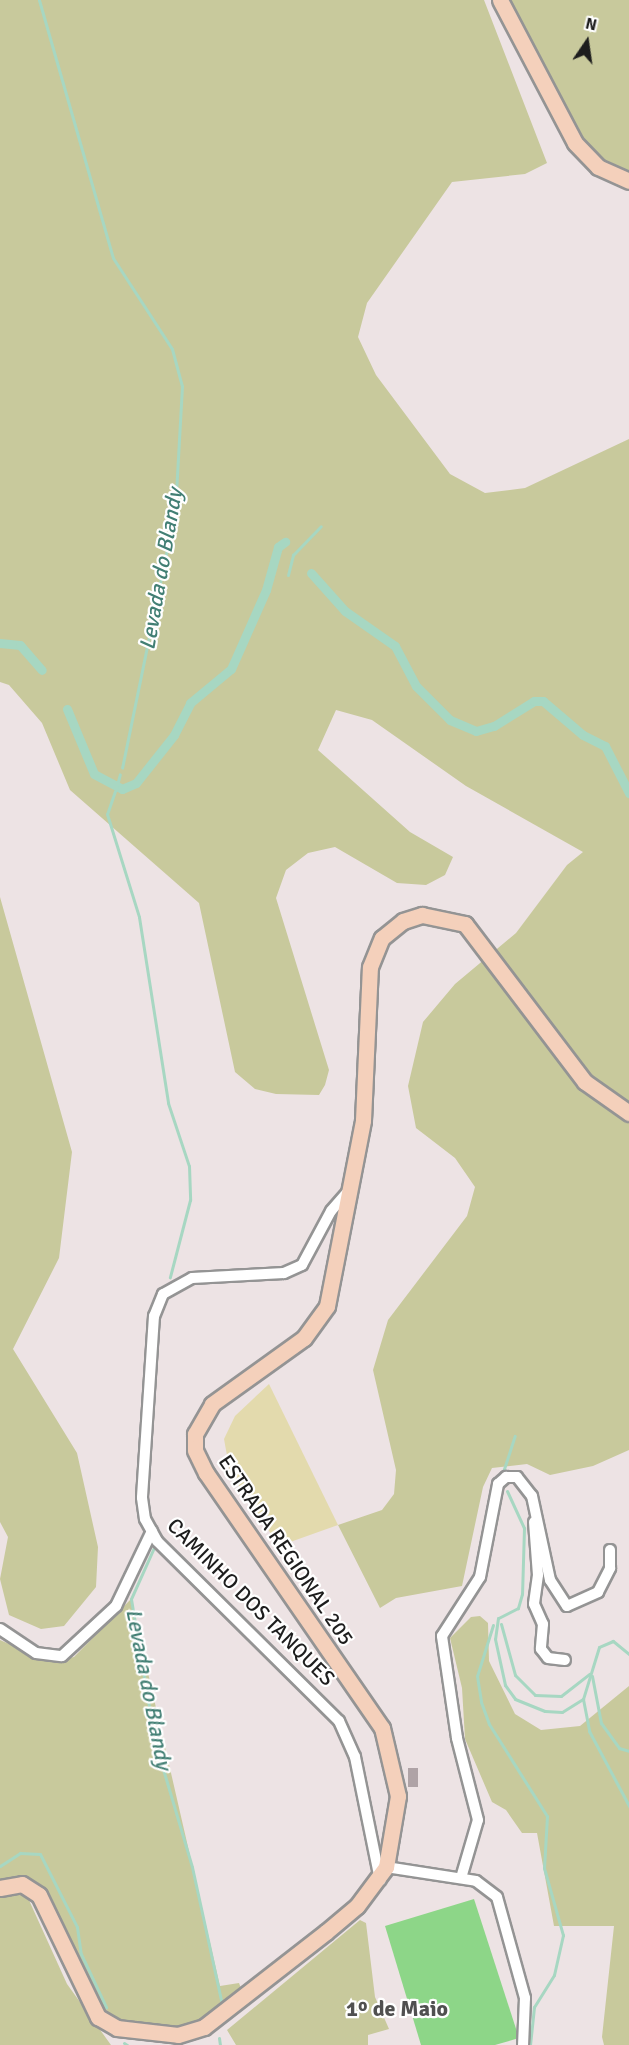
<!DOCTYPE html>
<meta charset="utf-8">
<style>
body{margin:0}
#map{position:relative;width:629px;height:2045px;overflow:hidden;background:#ede3e4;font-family:Signika,sans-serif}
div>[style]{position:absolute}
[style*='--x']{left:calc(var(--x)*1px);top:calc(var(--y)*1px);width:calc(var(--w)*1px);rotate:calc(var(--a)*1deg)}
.grass>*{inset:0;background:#e3daad}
.forest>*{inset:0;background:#c8c99c}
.pitch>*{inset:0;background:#8dd688}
.stream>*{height:3px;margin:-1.5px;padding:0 1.5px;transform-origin:1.5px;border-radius:1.5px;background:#a7d7c2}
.canal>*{height:9px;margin:-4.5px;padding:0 4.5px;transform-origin:4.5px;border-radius:4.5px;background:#a7d7c2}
.building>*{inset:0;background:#afa3a6;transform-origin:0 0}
.roads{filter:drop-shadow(2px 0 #949494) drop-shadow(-2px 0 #949494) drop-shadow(0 2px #949494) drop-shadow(0 -2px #949494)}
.minor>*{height:10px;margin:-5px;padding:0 5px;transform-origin:5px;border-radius:5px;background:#fff}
.secondary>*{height:15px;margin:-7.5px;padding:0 7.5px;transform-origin:7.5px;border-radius:7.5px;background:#f4d0bb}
span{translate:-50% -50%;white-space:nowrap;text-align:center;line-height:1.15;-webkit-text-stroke:4.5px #fff;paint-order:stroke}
.street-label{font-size:21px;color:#1d1d1d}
.water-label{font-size:22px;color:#427f74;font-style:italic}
.neighbourhood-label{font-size:22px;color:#505050;font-weight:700}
.north{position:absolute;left:557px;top:12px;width:60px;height:60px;-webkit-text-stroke:4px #fff;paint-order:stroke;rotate:13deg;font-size:16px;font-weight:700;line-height:24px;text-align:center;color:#1d1d1d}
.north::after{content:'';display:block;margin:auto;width:21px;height:27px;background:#1d1d1d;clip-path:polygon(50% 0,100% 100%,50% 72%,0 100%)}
</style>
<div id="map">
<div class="grass">
<div style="clip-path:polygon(269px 1384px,338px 1525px,279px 1546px,230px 1472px,224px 1439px,235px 1416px)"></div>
</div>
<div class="forest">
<div style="clip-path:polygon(0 0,484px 0,547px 163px,525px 174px,452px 182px,367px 303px,358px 337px,376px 375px,450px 474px,485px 493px,525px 488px,629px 439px,629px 1450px,593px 1466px,550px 1475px,527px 1464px,492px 1468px,483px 1487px,462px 1586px,396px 1598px,380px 1608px,338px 1525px,382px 1510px,394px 1494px,396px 1470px,373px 1370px,388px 1320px,467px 1216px,475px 1187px,455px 1158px,416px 1128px,408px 1086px,423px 1022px,455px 984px,516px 933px,567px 865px,583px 852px,466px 786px,372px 720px,336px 710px,318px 750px,410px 832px,453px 857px,445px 875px,426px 885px,397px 883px,335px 847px,308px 853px,286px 870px,276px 898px,329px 1070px,325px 1085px,319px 1095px,276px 1094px,255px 1089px,235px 1072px,199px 903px,70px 790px,42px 723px,9px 685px,0 682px)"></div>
<div style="clip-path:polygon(508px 0,629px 0,629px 176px,608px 168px,586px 148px)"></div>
<div style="clip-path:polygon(0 897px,72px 1152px,59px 1258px,13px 1349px,77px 1453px,98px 1547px,96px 1587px,64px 1626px,41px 1629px,9px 1615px,0 1579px,8px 1537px,0 1522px)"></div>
<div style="clip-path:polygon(131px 1599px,220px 1986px,239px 1983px,243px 1994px,198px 2023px,169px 2028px,122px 2026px,95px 1999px,32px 1883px,13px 1878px,0 1883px,0 1640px,50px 1662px,74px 1657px)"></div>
<div style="clip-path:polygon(480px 1616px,488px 1623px,489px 1661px,515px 1714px,541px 1730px,580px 1726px,629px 1686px,629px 2045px,604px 2045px,602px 2037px,614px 1926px,554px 1926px,537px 1833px,522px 1833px,506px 1810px,492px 1802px,465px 1739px,462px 1688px,450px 1638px,471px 1617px)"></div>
<div style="clip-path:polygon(12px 1890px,28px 1898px,67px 1984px,111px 2045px,0 2045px,0 1892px)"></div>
<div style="clip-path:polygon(360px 1920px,366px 1923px,375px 1997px,389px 2029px,368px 2035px,368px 2045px,236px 2045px,227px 2030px)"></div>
</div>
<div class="pitch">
<div style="clip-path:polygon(474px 1899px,519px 2038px,495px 2045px,421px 2045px,385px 1926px)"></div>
</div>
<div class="stream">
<div style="--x:39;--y:0;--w:268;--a:74"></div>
<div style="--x:113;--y:258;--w:108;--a:57"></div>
<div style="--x:172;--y:349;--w:38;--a:75"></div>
<div style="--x:182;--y:386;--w:124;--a:93.2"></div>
<div style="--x:175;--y:510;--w:263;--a:101.6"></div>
<div style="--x:288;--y:575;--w:21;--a:-76"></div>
<div style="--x:293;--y:555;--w:40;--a:-46"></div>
<div style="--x:117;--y:785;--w:11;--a:-75"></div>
<div style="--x:115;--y:791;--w:24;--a:109"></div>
<div style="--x:107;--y:814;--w:108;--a:72.7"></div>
<div style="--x:139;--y:917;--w:188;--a:81.1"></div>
<div style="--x:168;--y:1103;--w:66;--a:71.6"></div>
<div style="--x:189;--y:1166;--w:34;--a:88"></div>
<div style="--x:190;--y:1200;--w:80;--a:104.6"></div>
<div style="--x:503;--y:1472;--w:38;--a:-72"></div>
<div style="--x:507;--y:1491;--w:41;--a:65.3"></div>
<div style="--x:524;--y:1528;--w:66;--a:91.7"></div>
<div style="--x:522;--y:1594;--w:15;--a:106"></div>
<div style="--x:518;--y:1608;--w:22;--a:153"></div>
<div style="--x:498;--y:1618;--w:21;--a:98"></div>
<div style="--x:495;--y:1639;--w:47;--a:77.7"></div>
<div style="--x:505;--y:1685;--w:17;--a:54"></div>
<div style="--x:515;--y:1699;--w:32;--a:22"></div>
<div style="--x:545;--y:1711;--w:17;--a:3"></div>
<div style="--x:562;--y:1712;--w:25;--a:-32"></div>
<div style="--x:156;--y:1543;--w:61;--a:114.1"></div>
<div style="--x:131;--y:1599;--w:145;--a:80.5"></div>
<div style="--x:155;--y:1742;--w:130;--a:73.5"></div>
<div style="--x:192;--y:1867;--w:141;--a:77.7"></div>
<div style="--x:501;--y:1624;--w:53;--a:74.6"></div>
<div style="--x:515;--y:1675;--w:28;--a:45"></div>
<div style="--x:535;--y:1695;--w:26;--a:2"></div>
<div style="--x:561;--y:1696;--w:36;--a:-38"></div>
<div style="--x:493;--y:1625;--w:53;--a:107.4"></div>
<div style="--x:477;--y:1676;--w:26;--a:81"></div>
<div style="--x:481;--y:1702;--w:23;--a:70"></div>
<div style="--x:489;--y:1724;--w:109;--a:57.8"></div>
<div style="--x:547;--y:1816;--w:52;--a:93.3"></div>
<div style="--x:544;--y:1868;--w:70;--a:74.2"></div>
<div style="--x:563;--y:1935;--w:41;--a:102.7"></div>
<div style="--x:554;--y:1975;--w:38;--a:122"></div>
<div style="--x:534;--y:2007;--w:38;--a:96"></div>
<div style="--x:629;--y:1654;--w:21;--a:-141"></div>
<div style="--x:613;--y:1641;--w:15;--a:157"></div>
<div style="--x:599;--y:1647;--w:54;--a:107.1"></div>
<div style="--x:583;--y:1699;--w:33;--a:79"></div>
<div style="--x:589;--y:1731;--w:85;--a:61.9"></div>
<div style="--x:592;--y:1676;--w:48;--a:79.2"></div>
<div style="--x:601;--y:1723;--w:31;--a:54"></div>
<div style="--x:619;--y:1748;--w:10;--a:17"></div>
<div style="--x:0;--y:1866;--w:24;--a:-33"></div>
<div style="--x:20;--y:1853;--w:20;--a:3"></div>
<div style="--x:40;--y:1854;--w:82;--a:63.1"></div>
<div style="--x:77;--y:1927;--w:27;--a:82"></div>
<div style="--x:81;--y:1954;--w:59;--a:64.7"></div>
<div style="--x:219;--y:2038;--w:7;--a:82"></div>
<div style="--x:124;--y:2043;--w:4;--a:34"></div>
</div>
<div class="canal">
<div style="--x:311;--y:573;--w:51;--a:48.2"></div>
<div style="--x:345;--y:611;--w:61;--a:35"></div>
<div style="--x:395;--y:646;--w:45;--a:62.3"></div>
<div style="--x:416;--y:686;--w:48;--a:45"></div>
<div style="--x:450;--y:720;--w:28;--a:23"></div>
<div style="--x:476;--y:731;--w:19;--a:-16"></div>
<div style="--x:494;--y:726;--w:47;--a:-32"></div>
<div style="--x:534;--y:701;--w:9;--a:0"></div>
<div style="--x:543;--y:701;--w:52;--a:40.4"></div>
<div style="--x:583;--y:735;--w:25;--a:27"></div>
<div style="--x:605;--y:746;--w:53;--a:62.9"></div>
<div style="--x:0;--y:643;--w:20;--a:6"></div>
<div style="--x:20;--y:645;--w:33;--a:49"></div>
<div style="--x:67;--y:709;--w:70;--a:67.4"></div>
<div style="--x:94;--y:774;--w:32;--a:28"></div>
<div style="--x:122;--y:789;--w:15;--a:-23"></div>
<div style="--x:136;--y:783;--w:61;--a:-51.6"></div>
<div style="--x:174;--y:735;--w:36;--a:-63"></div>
<div style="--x:190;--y:703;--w:53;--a:-39.7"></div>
<div style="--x:231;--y:669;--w:86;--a:-66.1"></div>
<div style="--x:266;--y:590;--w:45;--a:-74.4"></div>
<div style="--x:278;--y:547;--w:9;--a:-36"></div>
</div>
<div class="building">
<div style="left:408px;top:1768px;width:10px;height:19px"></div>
</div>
<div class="roads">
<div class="minor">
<div style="--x:351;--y:1188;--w:30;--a:131"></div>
<div style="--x:331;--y:1211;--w:61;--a:118.2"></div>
<div style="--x:302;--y:1265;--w:20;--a:156"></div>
<div style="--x:284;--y:1273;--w:92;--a:176.9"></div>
<div style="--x:192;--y:1278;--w:33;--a:151"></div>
<div style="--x:163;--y:1294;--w:24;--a:112"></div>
<div style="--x:154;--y:1316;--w:182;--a:93.8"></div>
<div style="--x:142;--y:1498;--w:21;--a:82"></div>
<div style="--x:145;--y:1519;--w:25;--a:61"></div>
<div style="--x:157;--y:1541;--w:256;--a:44.7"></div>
<div style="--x:339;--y:1721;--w:39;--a:66"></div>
<div style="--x:355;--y:1757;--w:126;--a:78.5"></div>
<div style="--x:534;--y:1522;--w:53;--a:85.7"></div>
<div style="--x:538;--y:1575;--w:29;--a:98"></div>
<div style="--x:534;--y:1604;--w:22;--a:66"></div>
<div style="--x:543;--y:1624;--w:25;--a:95"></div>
<div style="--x:541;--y:1649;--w:11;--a:52"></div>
<div style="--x:548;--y:1658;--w:17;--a:7"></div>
<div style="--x:0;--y:1629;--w:43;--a:33.7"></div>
<div style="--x:36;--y:1653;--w:26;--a:7"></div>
<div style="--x:62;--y:1656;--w:74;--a:-42.8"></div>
<div style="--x:116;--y:1606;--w:83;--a:-64.4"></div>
<div style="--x:386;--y:1867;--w:91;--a:8.8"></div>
<div style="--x:476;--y:1881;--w:26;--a:37"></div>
<div style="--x:497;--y:1897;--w:105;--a:74.5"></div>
<div style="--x:525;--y:1998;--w:47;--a:92.4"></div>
<div style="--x:461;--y:1878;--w:60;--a:-73.7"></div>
<div style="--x:478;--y:1820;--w:85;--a:-104.4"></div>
<div style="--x:457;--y:1738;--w:103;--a:-98.4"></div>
<div style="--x:442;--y:1636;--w:70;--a:-57.2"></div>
<div style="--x:480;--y:1577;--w:95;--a:-79"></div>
<div style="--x:498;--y:1484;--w:11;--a:-41"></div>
<div style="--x:506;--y:1477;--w:11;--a:0"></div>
<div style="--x:517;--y:1477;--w:24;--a:52"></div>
<div style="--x:532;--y:1496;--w:86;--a:77.9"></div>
<div style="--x:550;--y:1580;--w:31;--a:57"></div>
<div style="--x:567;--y:1606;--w:34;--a:-24"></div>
<div style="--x:598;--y:1592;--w:27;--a:-63"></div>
<div style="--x:610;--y:1568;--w:18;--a:-90"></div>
</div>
<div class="secondary">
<div style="--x:500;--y:0;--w:161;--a:62.3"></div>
<div style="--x:575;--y:143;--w:33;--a:46"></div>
<div style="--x:598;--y:167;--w:34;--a:24"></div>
<div style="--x:0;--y:1888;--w:22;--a:-10"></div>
<div style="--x:22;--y:1884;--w:20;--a:33"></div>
<div style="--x:39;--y:1895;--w:136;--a:64.2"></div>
<div style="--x:98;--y:2017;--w:22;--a:30"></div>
<div style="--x:117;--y:2028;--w:61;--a:6.5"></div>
<div style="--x:178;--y:2035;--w:27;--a:-17"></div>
<div style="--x:204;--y:2027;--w:155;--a:-37.9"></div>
<div style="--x:326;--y:1932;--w:40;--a:-40"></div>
<div style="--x:357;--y:1906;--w:49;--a:-53.4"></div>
<div style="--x:386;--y:1867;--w:72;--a:-80.4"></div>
<div style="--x:398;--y:1796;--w:70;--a:-103.2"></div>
<div style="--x:382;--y:1728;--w:310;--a:-124.6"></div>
<div style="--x:206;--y:1473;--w:25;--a:-116"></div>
<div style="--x:195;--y:1450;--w:16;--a:-90"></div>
<div style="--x:195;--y:1434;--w:34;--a:-60"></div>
<div style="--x:212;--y:1404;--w:113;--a:-35.7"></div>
<div style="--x:304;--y:1338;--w:39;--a:-54"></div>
<div style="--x:327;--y:1306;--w:189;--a:-79"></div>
<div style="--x:363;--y:1120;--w:153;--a:-87.4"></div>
<div style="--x:370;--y:967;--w:31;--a:-68"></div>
<div style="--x:382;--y:938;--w:27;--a:-39"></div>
<div style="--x:403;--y:921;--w:20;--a:-18"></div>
<div style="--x:422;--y:915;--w:44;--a:11.8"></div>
<div style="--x:465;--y:924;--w:198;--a:52.8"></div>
<div style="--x:585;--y:1082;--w:54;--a:35.2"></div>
</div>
</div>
<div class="street-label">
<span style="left:286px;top:1550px;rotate:56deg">ESTRADA REGIONAL 205</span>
<span style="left:251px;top:1602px;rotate:45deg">CAMINHO DOS TANQUES</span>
</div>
<div class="water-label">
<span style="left:161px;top:569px;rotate:-80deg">Levada do Blandy</span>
<span style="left:149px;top:1689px;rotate:79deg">Levada do Blandy</span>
</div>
<div class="neighbourhood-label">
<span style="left:397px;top:2009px">1º de Maio</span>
</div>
<div class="north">N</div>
</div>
